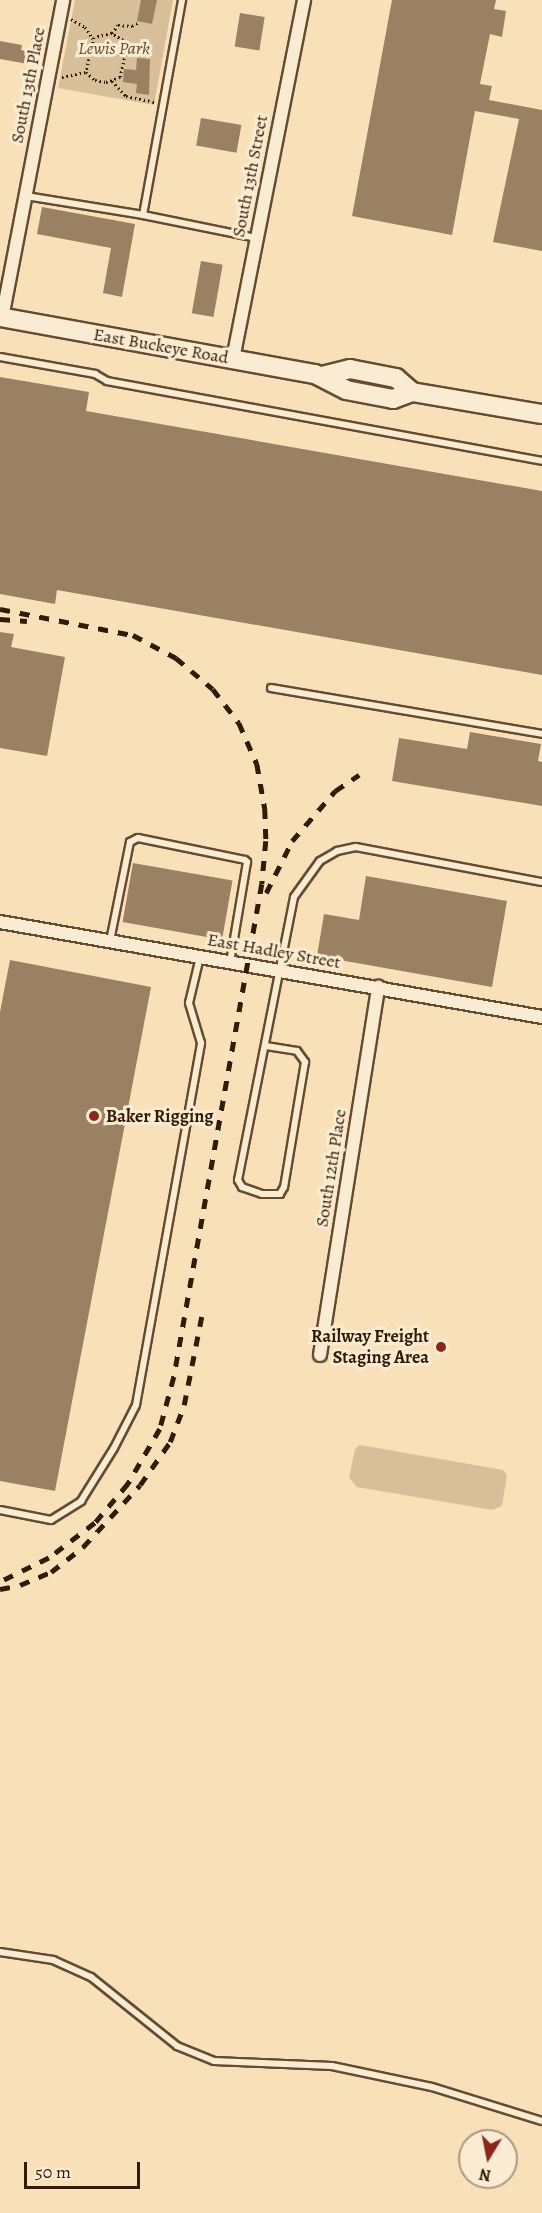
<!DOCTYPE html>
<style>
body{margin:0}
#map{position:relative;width:542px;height:2213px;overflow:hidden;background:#f8e1b9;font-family:Alegreya,serif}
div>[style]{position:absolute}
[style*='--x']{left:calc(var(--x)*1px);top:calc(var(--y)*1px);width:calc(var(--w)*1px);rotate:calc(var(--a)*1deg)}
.green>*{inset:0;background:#d7bf9a}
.building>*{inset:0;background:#9a8162;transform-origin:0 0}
.path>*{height:3px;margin-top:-1.5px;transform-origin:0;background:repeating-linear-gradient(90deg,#341a03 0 1.5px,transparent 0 4.5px)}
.roads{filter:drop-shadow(2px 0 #654c30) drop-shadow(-2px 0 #654c30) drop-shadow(0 2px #654c30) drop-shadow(0 -2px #654c30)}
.service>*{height:6px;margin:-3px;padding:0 3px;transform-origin:3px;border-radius:3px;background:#faecd2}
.minor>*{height:12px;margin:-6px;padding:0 6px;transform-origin:6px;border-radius:6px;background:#faecd2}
.secondary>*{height:18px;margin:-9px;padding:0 9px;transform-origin:9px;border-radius:9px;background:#faecd2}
.rail>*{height:4.5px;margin-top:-2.25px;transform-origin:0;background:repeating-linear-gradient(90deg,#341a03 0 10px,transparent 0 20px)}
.dots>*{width:16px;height:16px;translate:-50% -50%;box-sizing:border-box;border:3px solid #faecd2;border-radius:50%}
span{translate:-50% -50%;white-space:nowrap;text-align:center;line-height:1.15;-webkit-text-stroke:6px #faecd2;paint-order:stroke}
.park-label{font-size:18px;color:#654c30;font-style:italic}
.street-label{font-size:18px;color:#341a03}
.poi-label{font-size:18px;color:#341a03;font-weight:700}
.left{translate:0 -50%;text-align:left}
.right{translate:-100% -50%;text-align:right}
.north{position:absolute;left:458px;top:2129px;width:60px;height:60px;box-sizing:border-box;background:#faecd2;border:2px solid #ab987f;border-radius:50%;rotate:190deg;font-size:16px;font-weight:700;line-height:24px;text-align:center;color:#341a03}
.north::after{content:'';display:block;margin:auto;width:21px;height:27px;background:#8f2418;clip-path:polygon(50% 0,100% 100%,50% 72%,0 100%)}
.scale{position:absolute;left:24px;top:2162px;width:116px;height:27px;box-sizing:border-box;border:3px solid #341a03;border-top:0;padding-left:8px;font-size:18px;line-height:21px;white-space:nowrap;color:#341a03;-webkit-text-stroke:4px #faecd2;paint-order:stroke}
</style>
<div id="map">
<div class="green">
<div style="clip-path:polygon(75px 0,173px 0,154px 105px,58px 88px)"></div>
<div style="clip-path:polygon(360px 1445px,503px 1470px,507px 1475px,502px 1506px,492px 1510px,357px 1487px,349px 1478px,355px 1449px)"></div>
</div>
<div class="building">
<div style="clip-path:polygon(141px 0,157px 0,152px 24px,137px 21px)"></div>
<div style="clip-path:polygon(392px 0,496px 0,494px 9px,506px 11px,502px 37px,490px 34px,480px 84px,492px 86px,489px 100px,542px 110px,542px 251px,493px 242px,519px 119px,475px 111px,452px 235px,352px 216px)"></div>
<div style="left:240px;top:13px;width:25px;height:34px;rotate:9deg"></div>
<div style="clip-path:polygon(0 41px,22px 45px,21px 50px,30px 52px,28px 64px,0 59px)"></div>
<div style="clip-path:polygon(137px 58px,150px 59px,149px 95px,136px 93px,137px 84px,123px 82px,124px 69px,136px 70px)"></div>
<div style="left:201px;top:118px;width:41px;height:28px;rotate:10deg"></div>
<div style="clip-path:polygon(42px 207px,135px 224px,122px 297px,103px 293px,111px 248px,37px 234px)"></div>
<div style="left:201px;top:261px;width:22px;height:53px;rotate:10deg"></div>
<div style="clip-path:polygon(0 377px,89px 392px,86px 411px,542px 491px,542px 675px,57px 590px,55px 604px,0 594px)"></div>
<div style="clip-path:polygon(0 632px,14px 634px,11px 647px,65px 657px,47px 756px,0 748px)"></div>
<div style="clip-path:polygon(470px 732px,541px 744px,538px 761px,542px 762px,542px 806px,392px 781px,399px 738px,467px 749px)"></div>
<div style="left:133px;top:863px;width:101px;height:60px;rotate:10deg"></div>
<div style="clip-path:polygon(366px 876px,507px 901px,492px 987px,317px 956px,324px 914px,359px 920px)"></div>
<div style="clip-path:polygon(10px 960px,151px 987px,55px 1491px,0 1481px,0 1012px)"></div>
</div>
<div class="path">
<div style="--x:71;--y:19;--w:16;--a:30"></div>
<div style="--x:85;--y:27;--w:14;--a:56"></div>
<div style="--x:112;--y:33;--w:10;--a:-53"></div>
<div style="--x:118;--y:25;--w:14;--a:4"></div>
<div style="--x:132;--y:26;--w:9;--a:-27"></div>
<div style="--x:62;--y:77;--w:25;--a:-12"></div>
<div style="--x:86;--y:72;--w:12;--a:42"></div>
<div style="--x:95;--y:80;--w:11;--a:10"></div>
<div style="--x:106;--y:82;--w:15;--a:-20"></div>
<div style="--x:120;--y:77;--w:31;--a:-77"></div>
<div style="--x:127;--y:47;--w:8;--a:-120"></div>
<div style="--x:123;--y:40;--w:13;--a:-148"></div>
<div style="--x:112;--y:33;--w:18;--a:167"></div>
<div style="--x:94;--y:37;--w:36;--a:103"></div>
<div style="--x:112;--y:81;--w:21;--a:47"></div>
<div style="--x:126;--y:96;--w:29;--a:12"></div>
</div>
<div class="roads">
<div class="service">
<div style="--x:26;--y:196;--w:119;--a:9.2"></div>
<div style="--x:143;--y:215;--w:115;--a:11.5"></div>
<div style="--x:143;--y:215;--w:219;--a:-79.7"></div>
<div style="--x:0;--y:357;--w:97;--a:10.1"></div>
<div style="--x:95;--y:374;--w:14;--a:30"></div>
<div style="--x:107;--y:381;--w:442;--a:10.4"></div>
<div style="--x:271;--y:688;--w:275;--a:9.6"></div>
<div style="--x:110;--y:941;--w:101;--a:-78.6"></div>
<div style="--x:130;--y:842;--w:9;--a:-27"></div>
<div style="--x:138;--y:838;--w:109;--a:11.6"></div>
<div style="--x:245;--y:860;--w:3;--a:45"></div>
<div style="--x:247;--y:862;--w:101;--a:99.6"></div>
<div style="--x:266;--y:1046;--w:31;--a:9"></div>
<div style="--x:297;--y:1051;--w:14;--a:54"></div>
<div style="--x:305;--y:1062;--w:127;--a:99.5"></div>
<div style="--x:284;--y:1187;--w:8;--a:120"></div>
<div style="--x:280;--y:1194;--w:18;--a:180"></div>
<div style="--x:262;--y:1194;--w:21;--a:-161"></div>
<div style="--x:242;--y:1187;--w:8;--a:-120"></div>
<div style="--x:238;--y:1180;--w:288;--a:-78.8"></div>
<div style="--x:294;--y:897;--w:44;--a:-54.2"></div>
<div style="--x:320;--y:861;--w:20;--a:-30"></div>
<div style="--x:337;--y:851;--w:19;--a:-12"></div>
<div style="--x:356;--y:847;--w:189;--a:10.7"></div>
<div style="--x:0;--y:1510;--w:52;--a:11.1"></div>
<div style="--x:51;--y:1520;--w:36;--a:-32"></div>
<div style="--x:81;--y:1501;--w:62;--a:-58.1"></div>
<div style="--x:114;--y:1448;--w:48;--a:-62.9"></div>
<div style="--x:136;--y:1405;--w:368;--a:-79.8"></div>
<div style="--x:201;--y:1043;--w:42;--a:-106.7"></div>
<div style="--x:189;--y:1003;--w:47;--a:-76.6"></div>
<div style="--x:0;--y:1952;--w:54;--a:8.6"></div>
<div style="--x:53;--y:1960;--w:42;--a:24.1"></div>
<div style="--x:91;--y:1977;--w:110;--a:38.7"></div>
<div style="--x:177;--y:2046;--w:40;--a:22"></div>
<div style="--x:214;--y:2061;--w:118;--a:2.4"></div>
<div style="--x:332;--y:2066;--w:102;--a:11.9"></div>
<div style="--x:432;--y:2087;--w:115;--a:17.2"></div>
</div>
<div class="minor">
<div style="--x:2;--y:318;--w:324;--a:-79.1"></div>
<div style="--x:233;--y:359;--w:366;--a:-78.8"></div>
<div style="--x:0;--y:922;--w:550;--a:9.94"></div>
<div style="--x:320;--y:1355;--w:373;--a:-81"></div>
</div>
<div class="secondary">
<div style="--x:0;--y:317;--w:320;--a:10.3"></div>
<div style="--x:315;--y:374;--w:35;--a:27"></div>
<div style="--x:346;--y:390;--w:48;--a:10.8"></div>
<div style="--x:393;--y:399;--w:20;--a:-20"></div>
<div style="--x:412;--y:392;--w:132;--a:9.6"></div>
<div style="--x:322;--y:376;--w:29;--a:-14"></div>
<div style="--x:350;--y:369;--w:47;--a:11.1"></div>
<div style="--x:396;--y:378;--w:21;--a:41"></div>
</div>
</div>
<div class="rail">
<div style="--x:0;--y:609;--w:136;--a:11.1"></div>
<div style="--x:133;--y:635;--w:49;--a:28.1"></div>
<div style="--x:176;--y:658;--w:48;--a:40"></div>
<div style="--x:213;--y:689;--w:43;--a:52.6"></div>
<div style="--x:239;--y:723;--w:45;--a:66.3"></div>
<div style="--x:257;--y:764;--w:46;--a:79.9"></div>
<div style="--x:265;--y:809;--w:32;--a:88"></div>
<div style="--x:266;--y:841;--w:43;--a:95.3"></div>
<div style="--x:262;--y:884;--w:501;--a:100.12"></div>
<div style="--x:174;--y:1377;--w:54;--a:105.1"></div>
<div style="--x:160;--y:1429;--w:64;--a:120.2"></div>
<div style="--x:128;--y:1484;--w:51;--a:130.2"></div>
<div style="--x:95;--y:1523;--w:58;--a:142.7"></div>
<div style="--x:49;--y:1558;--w:55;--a:153.9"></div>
<div style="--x:0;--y:619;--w:27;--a:4"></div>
<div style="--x:266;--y:893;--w:58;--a:-63.4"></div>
<div style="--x:292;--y:841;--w:66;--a:-49.3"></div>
<div style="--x:335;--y:791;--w:29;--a:-34"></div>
<div style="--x:0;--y:1589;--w:20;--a:-11"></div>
<div style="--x:20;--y:1585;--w:34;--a:-23"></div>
<div style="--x:51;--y:1572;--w:41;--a:-38"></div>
<div style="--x:83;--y:1547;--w:84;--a:-47.4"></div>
<div style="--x:140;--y:1485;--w:52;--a:-55.1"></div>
<div style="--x:170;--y:1442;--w:40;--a:-69"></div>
<div style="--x:184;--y:1405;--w:98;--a:-78.8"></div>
</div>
<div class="dots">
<div style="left:94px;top:1116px;background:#8f2418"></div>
<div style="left:441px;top:1347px;background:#8f2418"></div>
</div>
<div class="park-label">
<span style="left:114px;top:48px">Lewis Park</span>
</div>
<div class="street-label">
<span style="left:28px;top:85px;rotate:-79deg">South 13th Place</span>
<span style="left:250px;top:176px;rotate:-79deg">South 13th Street</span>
<span style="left:161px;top:346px;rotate:10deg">East Buckeye Road</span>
<span style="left:274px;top:951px;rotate:10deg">East Hadley Street</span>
<span style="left:331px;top:1168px;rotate:-81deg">South 12th Place</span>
</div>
<div class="poi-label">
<span class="left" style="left:106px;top:1116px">Baker Rigging</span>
<span class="right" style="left:429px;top:1347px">Railway Freight<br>Staging Area</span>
</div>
<div class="north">N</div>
<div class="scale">50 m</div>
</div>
